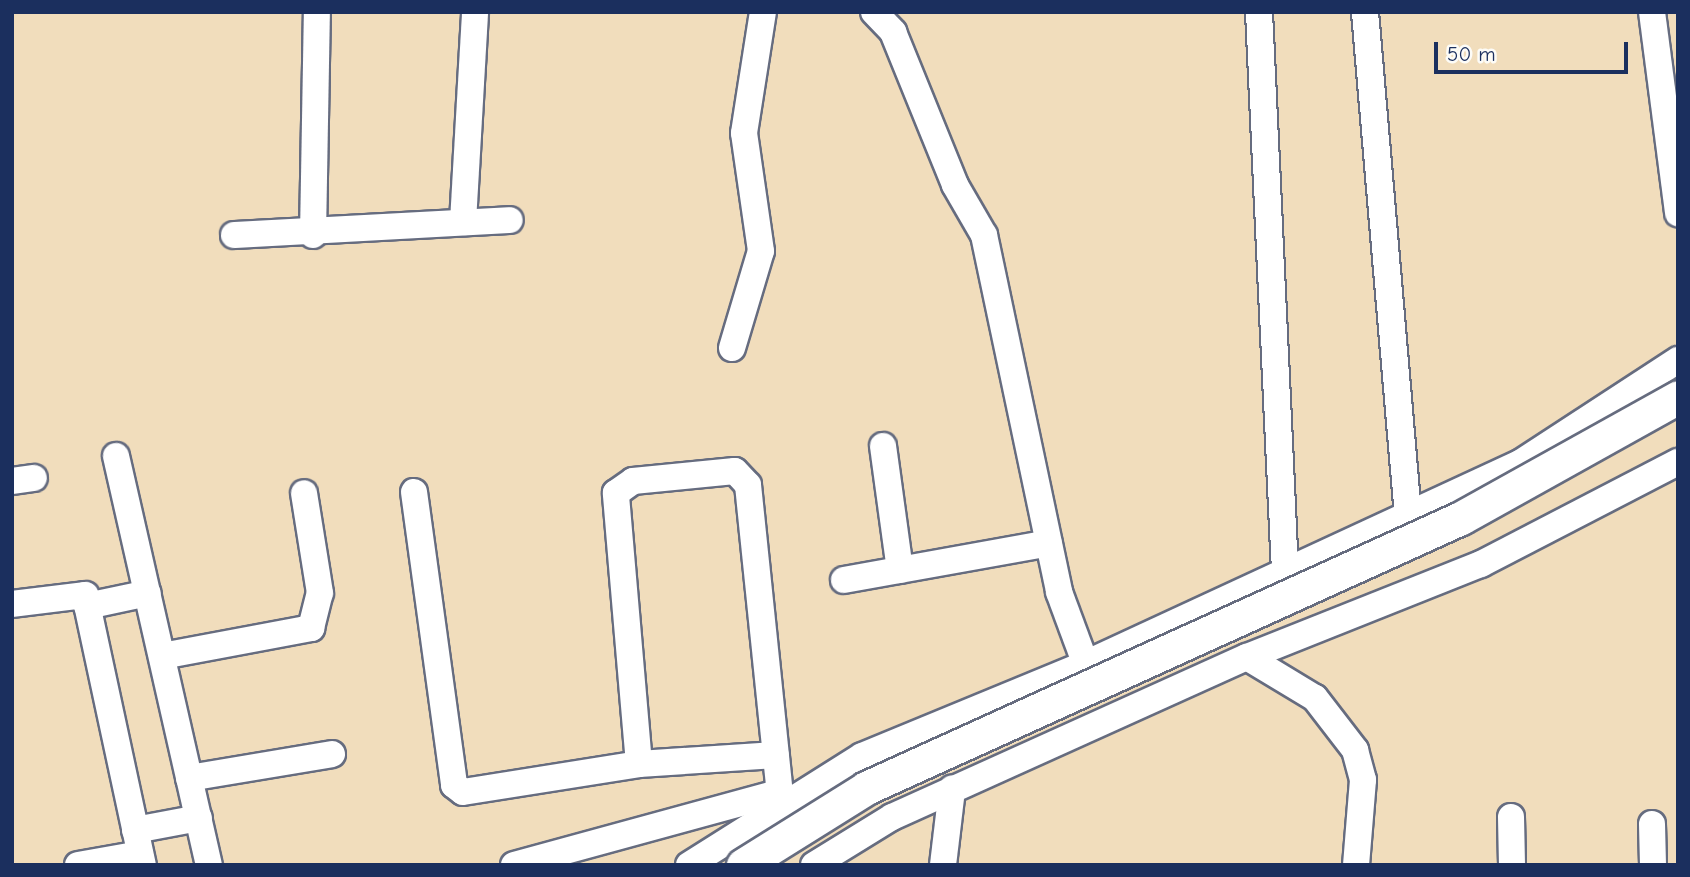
<!DOCTYPE html>
<style>
body{margin:0}
#map{position:relative;width:1690px;height:877px;overflow:hidden;background:#f1ddbc;font-family:"Comic Neue",sans-serif}
div>[style]{position:absolute}
[style*='--x']{left:calc(var(--x)*1px);top:calc(var(--y)*1px);width:calc(var(--w)*1px);rotate:calc(var(--a)*1deg)}
.roads{filter:drop-shadow(2px 0 #666c7f) drop-shadow(-2px 0 #666c7f) drop-shadow(0 2px #666c7f) drop-shadow(0 -2px #666c7f)}
.minor>*{height:26px;margin:-13px;padding:0 13px;transform-origin:13px;border-radius:13px;background:#fff}
.bridges{filter:drop-shadow(2px 0 #666c7f) drop-shadow(-2px 0 #666c7f) drop-shadow(0 2px #666c7f) drop-shadow(0 -2px #666c7f)}
.tertiary-bridge>*{height:33px;margin:-16.5px;padding:0 16.5px;transform-origin:16.5px;border-radius:16.5px;background:#fff}
span{translate:-50% -50%;white-space:nowrap;text-align:center;line-height:1.15;-webkit-text-stroke:6px #fdfcf7;paint-order:stroke}
.frame{position:absolute;inset:0;border:14px solid #1b2f5e;pointer-events:none}
.scale{position:absolute;left:1434px;top:42px;width:194px;height:32px;box-sizing:border-box;border:4px solid #1b2f5e;border-top:0;padding-left:9px;font-size:21px;line-height:24px;white-space:nowrap;color:#1b2f5e;-webkit-text-stroke:5px #fdfcf7;paint-order:stroke}
</style>
<div id="map">
<div class="roads">
<div class="minor">
<div style="--x:874;--y:12;--w:28;--a:46"></div>
<div style="--x:893;--y:32;--w:165;--a:67.9"></div>
<div style="--x:955;--y:185;--w:58;--a:59.9"></div>
<div style="--x:984;--y:235;--w:365;--a:78.1"></div>
<div style="--x:1059;--y:592;--w:95;--a:69.7"></div>
<div style="--x:1259;--y:12;--w:561;--a:87.34"></div>
<div style="--x:1365;--y:12;--w:506;--a:85.12"></div>
<div style="--x:1652;--y:12;--w:203;--a:82.6"></div>
<div style="--x:463;--y:222;--w:210;--a:-86.7"></div>
<div style="--x:234;--y:235;--w:276;--a:-3.1"></div>
<div style="--x:313;--y:235;--w:223;--a:-89"></div>
<div style="--x:732;--y:348;--w:101;--a:-73.4"></div>
<div style="--x:761;--y:251;--w:119;--a:-98.2"></div>
<div style="--x:744;--y:133;--w:122;--a:-81.1"></div>
<div style="--x:883;--y:446;--w:125;--a:82.2"></div>
<div style="--x:116;--y:456;--w:419;--a:77.2"></div>
<div style="--x:12;--y:481;--w:22;--a:-8"></div>
<div style="--x:414;--y:492;--w:296;--a:82.2"></div>
<div style="--x:454;--y:785;--w:11;--a:38"></div>
<div style="--x:463;--y:792;--w:178;--a:-9"></div>
<div style="--x:639;--y:764;--w:137;--a:-3.8"></div>
<div style="--x:844;--y:580;--w:208;--a:-10.2"></div>
<div style="--x:12;--y:604;--w:74;--a:-7"></div>
<div style="--x:85;--y:595;--w:276;--a:77.9"></div>
<div style="--x:87;--y:606;--w:62;--a:-12"></div>
<div style="--x:162;--y:656;--w:152;--a:-10.6"></div>
<div style="--x:311;--y:628;--w:36;--a:-76"></div>
<div style="--x:320;--y:593;--w:101;--a:-99.1"></div>
<div style="--x:1247;--y:657;--w:79;--a:31.1"></div>
<div style="--x:1315;--y:698;--w:66;--a:52.4"></div>
<div style="--x:1355;--y:750;--w:31;--a:75"></div>
<div style="--x:1363;--y:780;--w:85;--a:94.7"></div>
<div style="--x:639;--y:764;--w:272;--a:-94.9"></div>
<div style="--x:616;--y:493;--w:21;--a:-35"></div>
<div style="--x:633;--y:481;--w:102;--a:-5.6"></div>
<div style="--x:735;--y:471;--w:19;--a:47"></div>
<div style="--x:748;--y:485;--w:324;--a:84.1"></div>
<div style="--x:189;--y:778;--w:145;--a:-9.5"></div>
<div style="--x:1511;--y:817;--w:48;--a:88.8"></div>
<div style="--x:1652;--y:824;--w:41;--a:88.6"></div>
<div style="--x:135;--y:830;--w:65;--a:-10.6"></div>
<div style="--x:78;--y:865;--w:63;--a:-10.1"></div>
<div style="--x:514;--y:865;--w:276;--a:-15.3"></div>
<div style="--x:689;--y:865;--w:204;--a:-32.2"></div>
<div style="--x:862;--y:756;--w:241;--a:-22.4"></div>
<div style="--x:1085;--y:664;--w:479;--a:-24.8"></div>
<div style="--x:1520;--y:463;--w:189;--a:-33.1"></div>
<div style="--x:814;--y:865;--w:92;--a:-31.6"></div>
<div style="--x:892;--y:817;--w:389;--a:-24.3"></div>
<div style="--x:1247;--y:657;--w:252;--a:-21.7"></div>
<div style="--x:1481;--y:564;--w:222;--a:-27.4"></div>
<div style="--x:943;--y:865;--w:77;--a:-83.2"></div>
</div>
</div>
<div class="bridges">
<div class="tertiary-bridge">
<div style="--x:743;--y:865;--w:145;--a:-32"></div>
<div style="--x:866;--y:788;--w:653;--a:-24.41"></div>
<div style="--x:1461;--y:518;--w:248;--a:-29.1"></div>
</div>
</div>
<div class="frame"></div>
<div class="scale">50 m</div>
</div>
